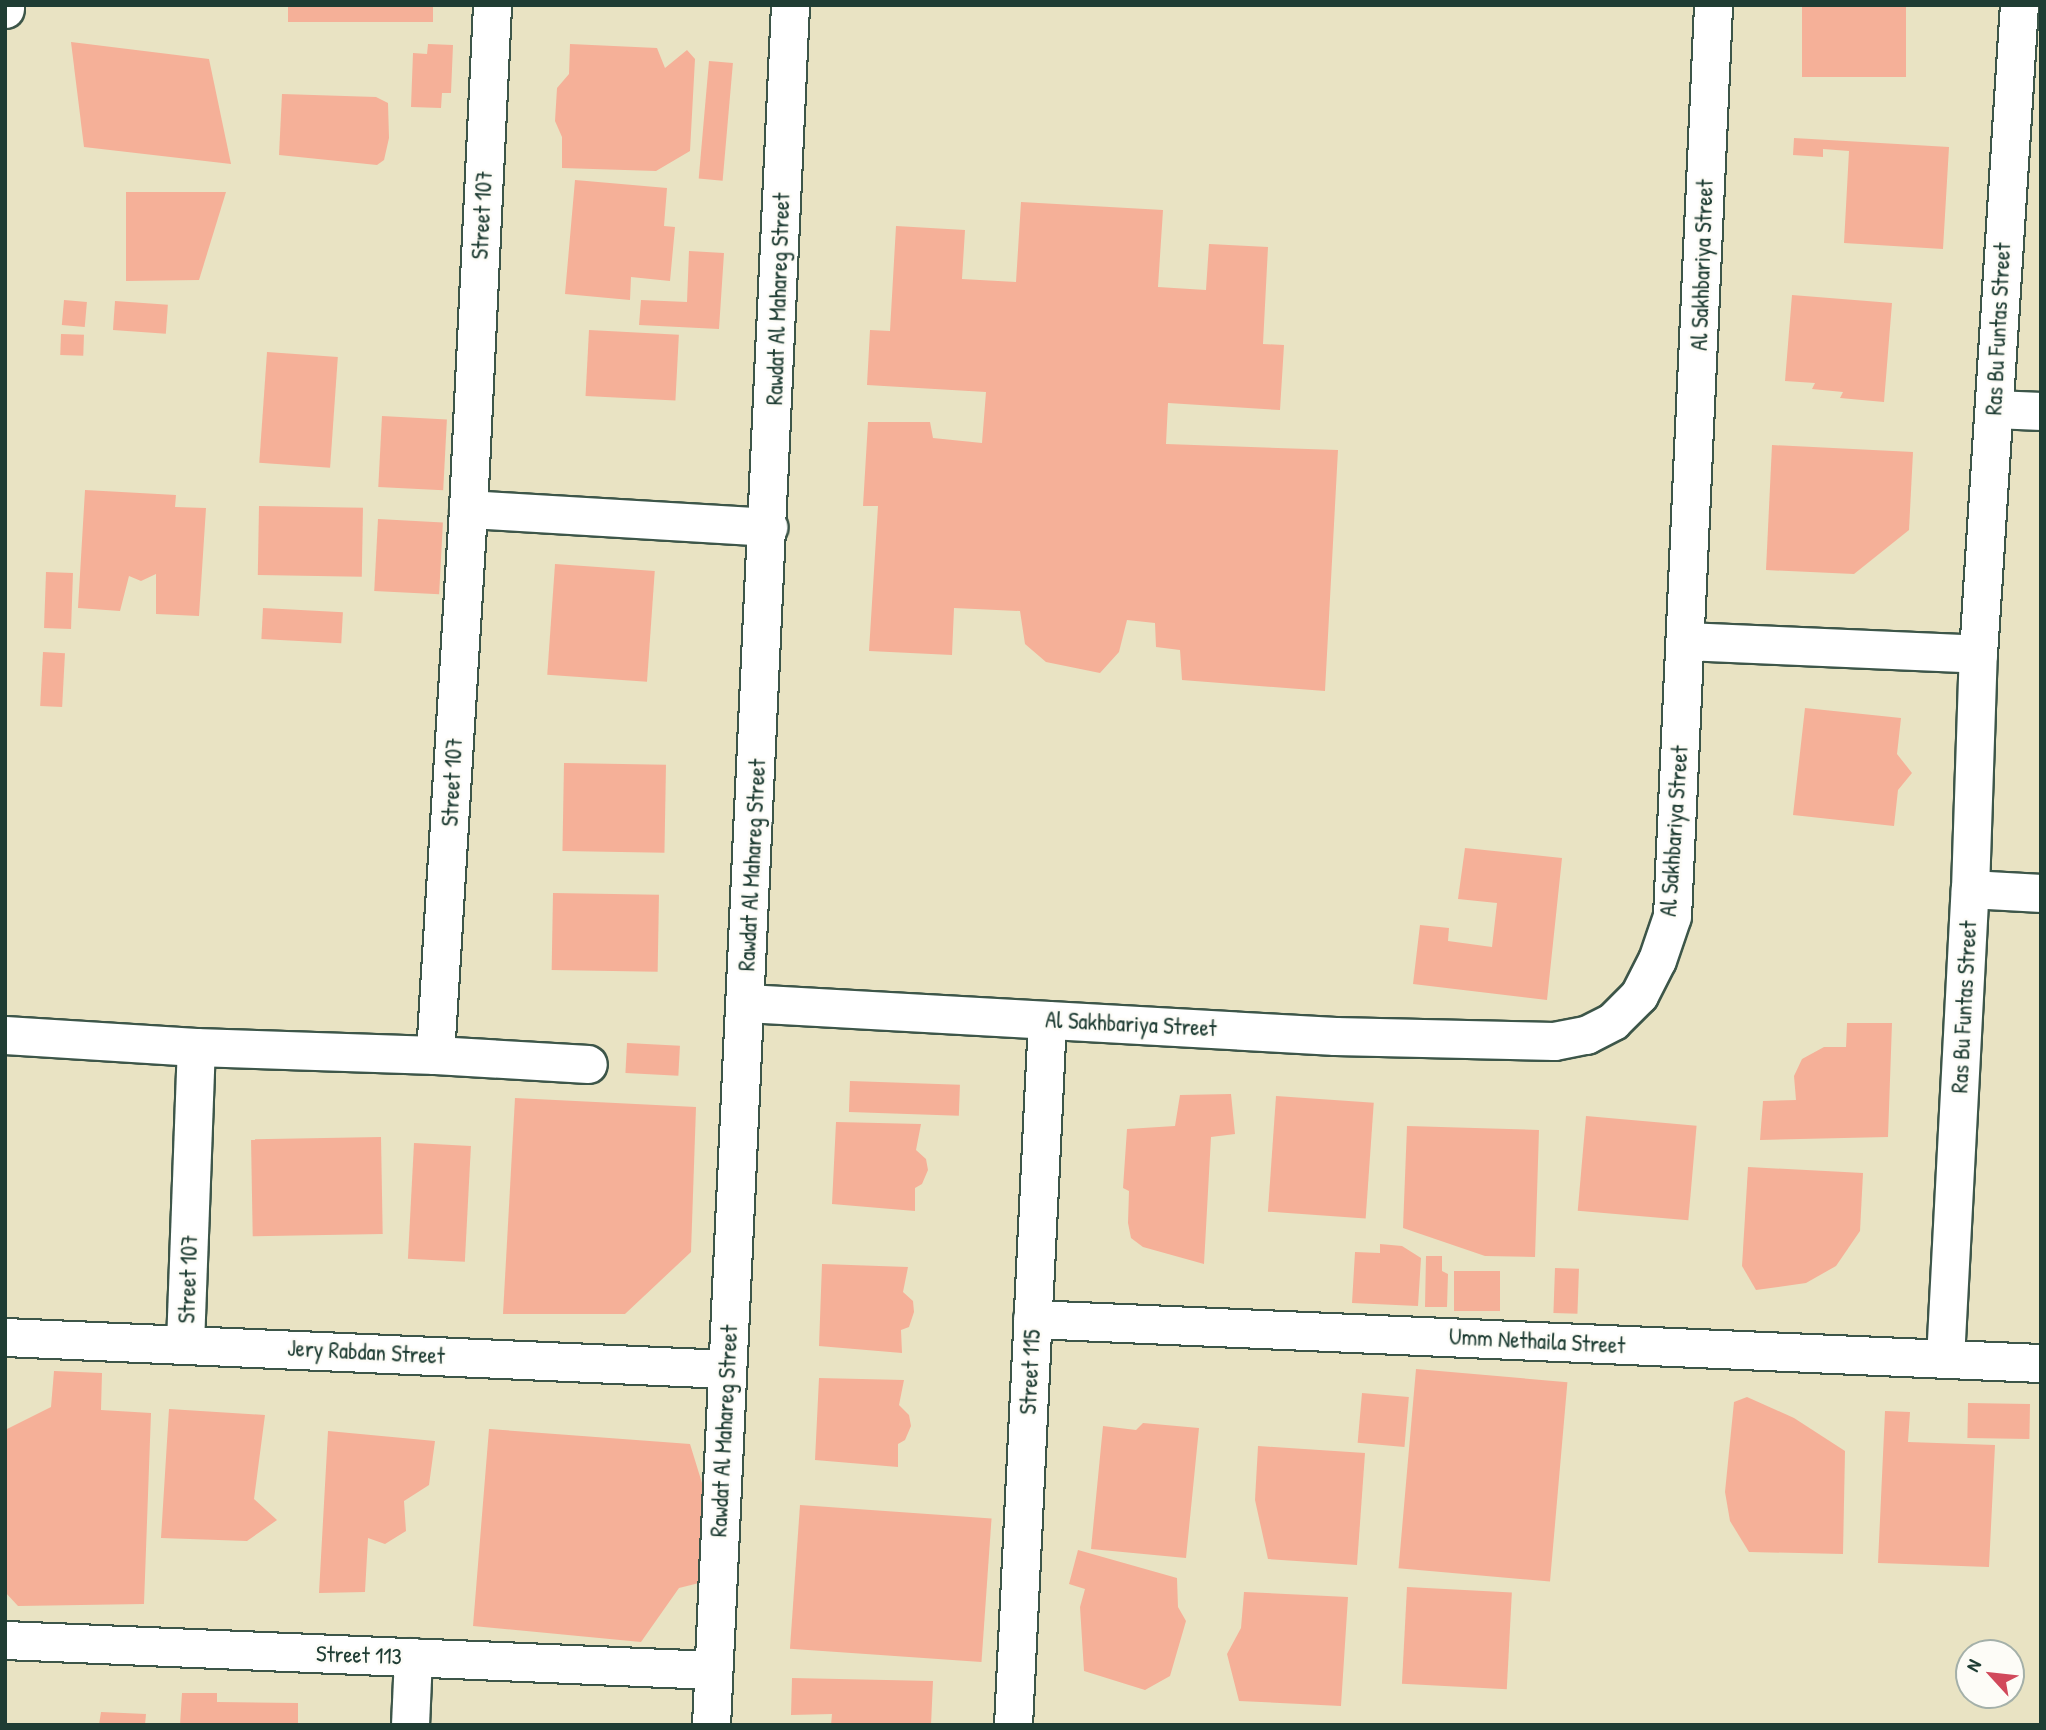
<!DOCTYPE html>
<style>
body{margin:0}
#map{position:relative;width:2046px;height:1730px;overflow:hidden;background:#e9e3c3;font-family:"Patrick Hand",sans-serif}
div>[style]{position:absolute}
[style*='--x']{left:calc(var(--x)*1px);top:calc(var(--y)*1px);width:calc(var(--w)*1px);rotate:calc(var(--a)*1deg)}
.building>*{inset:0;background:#f5b098;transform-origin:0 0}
.roads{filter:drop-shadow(2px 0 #3d5649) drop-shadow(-2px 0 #3d5649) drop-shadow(0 2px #3d5649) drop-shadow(0 -2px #3d5649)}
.minor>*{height:37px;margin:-18.5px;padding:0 18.5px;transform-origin:18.5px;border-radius:18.5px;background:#fff}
span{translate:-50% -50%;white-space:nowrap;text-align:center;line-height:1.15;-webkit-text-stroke:5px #fdfcf7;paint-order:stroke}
.street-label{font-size:23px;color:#1f3d34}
.frame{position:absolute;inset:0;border:7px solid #1f3d34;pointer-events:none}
.north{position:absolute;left:1955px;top:1639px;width:70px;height:70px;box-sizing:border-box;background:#fdfcf7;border:2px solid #a4b0a9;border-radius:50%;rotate:297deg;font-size:19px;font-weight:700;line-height:28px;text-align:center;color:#1f3d34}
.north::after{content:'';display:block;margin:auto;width:24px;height:32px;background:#d1495b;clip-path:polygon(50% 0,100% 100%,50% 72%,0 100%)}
</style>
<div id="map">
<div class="building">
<div style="left:288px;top:5px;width:145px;height:17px"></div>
<div style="left:1802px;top:5px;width:104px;height:72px"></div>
<div style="clip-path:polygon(71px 42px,209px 59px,231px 164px,84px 147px)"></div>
<div style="clip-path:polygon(428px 44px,453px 45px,451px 93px,442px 93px,441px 108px,411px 107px,413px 53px,427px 54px)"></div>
<div style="clip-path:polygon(570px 44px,657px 48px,665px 68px,687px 50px,695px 59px,690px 151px,656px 171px,562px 168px,562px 137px,555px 121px,557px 88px,569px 74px)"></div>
<div style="left:709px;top:61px;width:24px;height:118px;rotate:5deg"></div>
<div style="clip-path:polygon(282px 94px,376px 97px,388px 103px,389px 138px,384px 160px,377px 165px,279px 155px)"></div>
<div style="clip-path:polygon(1794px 138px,1949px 147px,1943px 249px,1844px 243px,1849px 151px,1823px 149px,1823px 157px,1793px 155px)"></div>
<div style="clip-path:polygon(575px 180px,667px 188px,664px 226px,675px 227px,670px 281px,631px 277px,630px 300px,565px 294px)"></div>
<div style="clip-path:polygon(126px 192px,226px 192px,199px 280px,126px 281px)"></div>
<div style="clip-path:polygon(1021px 202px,1163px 210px,1158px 287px,1206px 290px,1209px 244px,1268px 247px,1263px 344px,1284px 345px,1280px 410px,1168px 403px,1166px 444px,1338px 450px,1325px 691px,1182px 680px,1180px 650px,1156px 647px,1155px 623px,1127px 620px,1119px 652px,1100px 673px,1046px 662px,1025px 644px,1020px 611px,954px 608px,952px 655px,869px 651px,878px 506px,863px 506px,868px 422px,930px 422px,933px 438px,982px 443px,986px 392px,867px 385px,870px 330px,890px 331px,896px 226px,965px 230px,962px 279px,1016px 282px)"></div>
<div style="clip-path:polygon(689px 251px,724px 253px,719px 329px,639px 325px,641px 300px,687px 302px)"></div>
<div style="clip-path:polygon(1792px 295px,1892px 303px,1884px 402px,1840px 398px,1843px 392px,1812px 389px,1815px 383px,1785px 381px)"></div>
<div style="left:64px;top:300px;width:23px;height:25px;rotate:5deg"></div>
<div style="left:115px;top:301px;width:53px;height:29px;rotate:4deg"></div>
<div style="left:589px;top:330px;width:90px;height:66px;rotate:3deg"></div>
<div style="left:61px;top:334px;width:23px;height:21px;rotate:2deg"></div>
<div style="left:267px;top:352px;width:71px;height:111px;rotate:4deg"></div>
<div style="left:382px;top:416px;width:65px;height:71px;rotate:3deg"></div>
<div style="clip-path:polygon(1772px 445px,1913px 452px,1909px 530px,1854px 574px,1766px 570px)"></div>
<div style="clip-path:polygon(85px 490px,176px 495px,175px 507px,206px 508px,199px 616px,156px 614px,156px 574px,141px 581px,129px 576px,120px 611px,78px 608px)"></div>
<div style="left:259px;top:506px;width:104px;height:69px;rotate:1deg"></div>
<div style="left:378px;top:519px;width:65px;height:72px;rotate:3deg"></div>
<div style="left:555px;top:564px;width:100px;height:111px;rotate:4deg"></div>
<div style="left:46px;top:572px;width:27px;height:56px;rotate:2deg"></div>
<div style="left:263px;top:608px;width:80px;height:31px;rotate:3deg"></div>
<div style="left:43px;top:652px;width:22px;height:54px;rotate:3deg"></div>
<div style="clip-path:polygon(1805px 708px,1901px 718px,1897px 754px,1912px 773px,1898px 790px,1894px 826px,1793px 815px)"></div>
<div style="left:564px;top:763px;width:102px;height:88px;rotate:1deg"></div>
<div style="clip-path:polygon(1465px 848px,1562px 858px,1547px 1000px,1413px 984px,1420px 925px,1449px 928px,1448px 941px,1492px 947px,1497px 903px,1458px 899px)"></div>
<div style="left:553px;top:893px;width:106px;height:77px;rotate:1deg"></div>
<div style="clip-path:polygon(1847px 1023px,1892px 1023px,1888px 1137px,1760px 1140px,1763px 1101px,1796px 1100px,1794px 1076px,1802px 1059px,1824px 1047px,1846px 1047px)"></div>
<div style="left:627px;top:1043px;width:53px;height:30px;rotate:3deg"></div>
<div style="left:850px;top:1081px;width:110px;height:31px;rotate:2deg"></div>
<div style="clip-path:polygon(1231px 1094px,1235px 1134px,1211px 1137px,1204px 1264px,1143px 1247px,1131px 1238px,1128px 1223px,1129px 1191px,1123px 1188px,1127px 1129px,1175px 1126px,1180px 1095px)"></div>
<div style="left:1276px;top:1096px;width:98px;height:116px;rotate:4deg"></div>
<div style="clip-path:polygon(515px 1098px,696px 1107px,691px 1252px,625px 1314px,503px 1314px)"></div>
<div style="left:1586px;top:1116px;width:111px;height:95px;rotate:5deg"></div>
<div style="clip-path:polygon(836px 1122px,921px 1124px,916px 1150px,926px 1159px,928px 1170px,922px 1184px,915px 1188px,915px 1211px,832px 1204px)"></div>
<div style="clip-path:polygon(1407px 1126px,1539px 1130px,1535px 1257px,1485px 1256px,1403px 1228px)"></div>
<div style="left:381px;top:1137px;width:97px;height:130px;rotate:89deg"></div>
<div style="left:414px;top:1143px;width:57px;height:116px;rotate:3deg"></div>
<div style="clip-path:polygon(1748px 1167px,1863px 1173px,1860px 1231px,1836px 1266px,1806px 1283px,1756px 1290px,1742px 1266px)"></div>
<div style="clip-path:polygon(1380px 1244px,1402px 1246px,1421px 1258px,1418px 1306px,1352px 1303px,1355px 1252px,1380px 1253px)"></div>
<div style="clip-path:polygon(1426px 1256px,1442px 1256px,1442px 1271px,1448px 1274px,1447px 1307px,1425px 1307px)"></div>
<div style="clip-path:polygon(822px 1264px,908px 1267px,903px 1292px,913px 1301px,914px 1312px,909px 1327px,901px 1330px,902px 1353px,819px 1346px)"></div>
<div style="left:1555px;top:1268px;width:24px;height:45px;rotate:2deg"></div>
<div style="left:1454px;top:1271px;width:46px;height:40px"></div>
<div style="left:1416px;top:1369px;width:152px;height:200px;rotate:5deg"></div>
<div style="clip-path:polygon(54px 1371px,102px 1373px,101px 1410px,151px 1413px,144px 1604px,18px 1606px,5px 1592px,5px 1430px,51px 1407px)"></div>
<div style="clip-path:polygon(819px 1378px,904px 1380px,899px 1405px,909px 1415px,911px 1426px,905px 1440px,898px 1444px,898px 1467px,815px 1460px)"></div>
<div style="left:1362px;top:1393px;width:47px;height:50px;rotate:5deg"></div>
<div style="clip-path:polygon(1747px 1397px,1794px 1418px,1845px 1451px,1843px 1554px,1749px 1552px,1730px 1521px,1725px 1492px,1734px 1402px)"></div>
<div style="left:1968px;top:1403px;width:62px;height:35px;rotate:1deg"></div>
<div style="clip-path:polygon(169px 1409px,265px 1415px,254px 1499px,277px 1520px,247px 1541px,161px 1538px)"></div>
<div style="clip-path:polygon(1885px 1411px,1910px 1412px,1908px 1442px,1995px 1445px,1989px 1567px,1878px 1563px)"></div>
<div style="clip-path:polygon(1143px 1423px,1199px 1428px,1186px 1558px,1091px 1549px,1103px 1426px,1136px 1430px)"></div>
<div style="clip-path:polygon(489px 1429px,690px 1444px,710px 1509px,703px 1582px,679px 1588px,641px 1642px,473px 1626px)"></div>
<div style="clip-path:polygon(328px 1431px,435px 1441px,429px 1485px,404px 1501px,406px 1531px,385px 1544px,368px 1538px,365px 1592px,319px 1593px)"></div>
<div style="clip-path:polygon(1258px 1446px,1365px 1453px,1357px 1565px,1268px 1559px,1255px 1500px)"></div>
<div style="left:800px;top:1505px;width:192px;height:144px;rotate:4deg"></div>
<div style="clip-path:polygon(1078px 1550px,1177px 1578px,1178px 1607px,1186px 1621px,1170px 1676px,1145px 1690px,1084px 1671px,1080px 1607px,1085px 1589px,1069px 1584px)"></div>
<div style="left:1407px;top:1587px;width:105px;height:97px;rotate:3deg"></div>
<div style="clip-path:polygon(1244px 1592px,1348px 1597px,1341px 1706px,1239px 1701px,1227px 1654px,1241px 1628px)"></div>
<div style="clip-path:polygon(792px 1678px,933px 1681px,931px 1725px,831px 1725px,832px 1714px,791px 1715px)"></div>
<div style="clip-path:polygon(182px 1693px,217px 1693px,217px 1702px,298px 1703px,298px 1725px,180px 1725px)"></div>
<div style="clip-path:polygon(101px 1712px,146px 1714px,145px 1725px,99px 1725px)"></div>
</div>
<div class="roads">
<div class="minor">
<div style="--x:5;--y:9;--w:4;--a:-90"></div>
<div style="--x:1994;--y:409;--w:47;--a:2.4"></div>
<div style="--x:468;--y:509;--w:301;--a:3.4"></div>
<div style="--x:1686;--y:641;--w:292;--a:2.5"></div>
<div style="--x:1970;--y:889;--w:71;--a:3.2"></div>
<div style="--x:746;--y:1003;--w:590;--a:3.21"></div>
<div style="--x:1335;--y:1036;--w:219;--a:1.3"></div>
<div style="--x:1554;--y:1041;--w:33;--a:-11"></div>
<div style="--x:1586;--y:1035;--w:30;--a:-27"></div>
<div style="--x:1613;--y:1021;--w:37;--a:-45"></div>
<div style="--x:1639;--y:995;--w:39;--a:-63"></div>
<div style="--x:1657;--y:960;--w:46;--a:-71.2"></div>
<div style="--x:1672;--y:916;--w:912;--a:-87.42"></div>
<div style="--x:5;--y:1035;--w:191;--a:3.6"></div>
<div style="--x:196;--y:1047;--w:239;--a:1.9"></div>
<div style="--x:435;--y:1055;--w:153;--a:3.4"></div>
<div style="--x:435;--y:1055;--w:547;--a:-86.54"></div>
<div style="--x:468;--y:509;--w:505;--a:-87.27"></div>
<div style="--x:1032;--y:1319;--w:1010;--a:2.5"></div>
<div style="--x:5;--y:1337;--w:723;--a:2.54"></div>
<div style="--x:185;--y:1344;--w:297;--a:-87.9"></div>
<div style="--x:1945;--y:1359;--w:471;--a:-87"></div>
<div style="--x:1970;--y:889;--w:235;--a:-88.1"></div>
<div style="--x:1978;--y:654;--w:650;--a:-86.39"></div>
<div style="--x:5;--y:1640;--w:709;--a:2.43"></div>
<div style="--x:410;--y:1725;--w:68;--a:-87.5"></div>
<div style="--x:711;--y:1725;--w:1722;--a:-87.37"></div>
<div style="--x:1013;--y:1725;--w:706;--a:-87.24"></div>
</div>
</div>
<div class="street-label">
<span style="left:482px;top:215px;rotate:-87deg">Street 107</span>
<span style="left:1702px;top:265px;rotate:-88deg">Al Sakhbariya Street</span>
<span style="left:778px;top:299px;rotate:-88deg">Rawdat Al Mahareg Street</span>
<span style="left:1998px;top:329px;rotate:-87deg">Ras Bu Funtas Street</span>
<span style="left:452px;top:782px;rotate:-87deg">Street 107</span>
<span style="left:1674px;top:831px;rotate:-86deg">Al Sakhbariya Street</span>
<span style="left:752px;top:865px;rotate:-87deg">Rawdat Al Mahareg Street</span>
<span style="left:1964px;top:1007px;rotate:-87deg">Ras Bu Funtas Street</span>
<span style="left:1131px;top:1024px;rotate:3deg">Al Sakhbariya Street</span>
<span style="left:188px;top:1279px;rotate:-88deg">Street 107</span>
<span style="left:1537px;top:1341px;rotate:3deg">Umm Nethaila Street</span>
<span style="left:366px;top:1352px;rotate:3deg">Jery Rabdan Street</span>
<span style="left:1030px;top:1372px;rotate:-87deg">Street 115</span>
<span style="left:724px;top:1431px;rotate:-87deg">Rawdat Al Mahareg Street</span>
<span style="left:359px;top:1655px;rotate:2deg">Street 113</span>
</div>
<div class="frame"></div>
<div class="north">N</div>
</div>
